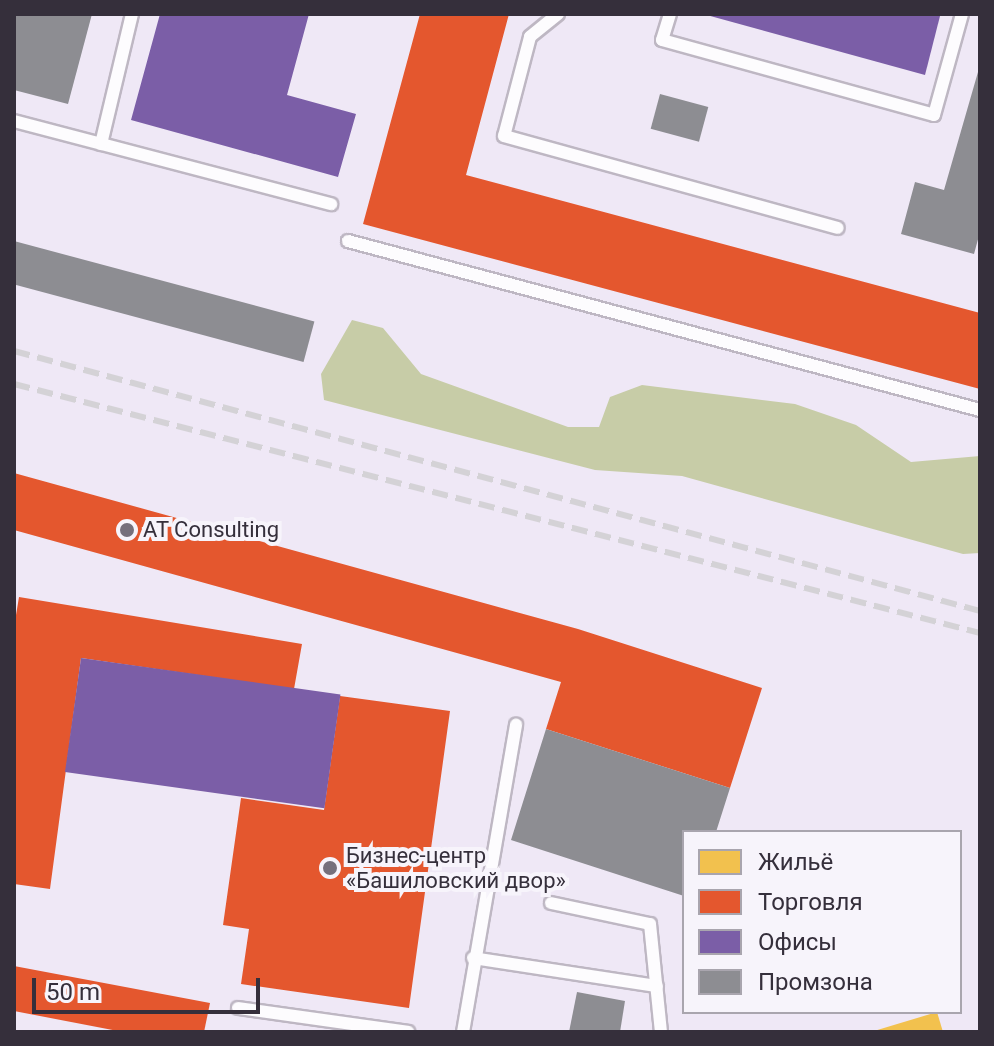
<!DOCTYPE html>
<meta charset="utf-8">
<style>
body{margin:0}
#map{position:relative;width:994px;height:1046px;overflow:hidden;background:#efe8f6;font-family:Roboto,sans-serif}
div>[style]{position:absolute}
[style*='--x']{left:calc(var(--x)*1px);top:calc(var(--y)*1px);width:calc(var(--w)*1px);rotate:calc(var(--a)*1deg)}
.forest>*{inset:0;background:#c7cca7}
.homes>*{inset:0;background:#f2c14e}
.shops>*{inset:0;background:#e4572e}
.offices>*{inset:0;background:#7b5ea7;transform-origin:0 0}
.industry>*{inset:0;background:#8d8d92;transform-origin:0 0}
.roads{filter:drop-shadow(2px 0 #beb7c3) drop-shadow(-2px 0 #beb7c3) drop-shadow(0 2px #beb7c3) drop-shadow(0 -2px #beb7c3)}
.service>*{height:12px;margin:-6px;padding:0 6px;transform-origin:6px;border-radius:6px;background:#fdfcfe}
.rail>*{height:6px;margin-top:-3px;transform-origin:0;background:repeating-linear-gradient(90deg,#d4d2d6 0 16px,transparent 0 24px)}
.dots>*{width:22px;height:22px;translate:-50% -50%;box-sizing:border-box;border:4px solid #f7f4fb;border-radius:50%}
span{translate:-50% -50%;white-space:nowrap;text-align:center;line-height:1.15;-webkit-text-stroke:8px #f7f4fb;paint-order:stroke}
.poi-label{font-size:22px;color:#352f3b}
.left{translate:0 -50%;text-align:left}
.frame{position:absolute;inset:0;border:16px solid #352f3b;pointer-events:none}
.legend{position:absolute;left:682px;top:830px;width:280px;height:184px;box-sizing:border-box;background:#f7f4fb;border:2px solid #a9a5ae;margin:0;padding:10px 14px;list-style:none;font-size:24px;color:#352f3b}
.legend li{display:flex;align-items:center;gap:16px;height:40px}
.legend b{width:40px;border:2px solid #a9a5ae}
.scale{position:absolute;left:32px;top:978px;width:228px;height:36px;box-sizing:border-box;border:4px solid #352f3b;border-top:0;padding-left:10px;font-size:24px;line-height:28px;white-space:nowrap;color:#352f3b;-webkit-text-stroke:6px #f7f4fb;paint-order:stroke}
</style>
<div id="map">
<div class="forest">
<div style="clip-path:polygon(352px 320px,383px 328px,421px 374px,568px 427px,599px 427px,610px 397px,642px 385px,795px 404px,856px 425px,911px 462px,980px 456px,980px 553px,963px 554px,682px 476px,595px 470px,324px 400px,321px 374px)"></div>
</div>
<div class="homes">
<div style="clip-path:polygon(937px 1012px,943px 1032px,874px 1032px,874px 1031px)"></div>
</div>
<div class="shops">
<div style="clip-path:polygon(420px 14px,509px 14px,466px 175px,980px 313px,980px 389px,363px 224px)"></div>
<div style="clip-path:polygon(14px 473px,578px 629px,762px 688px,730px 788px,546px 729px,561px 682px,14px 530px)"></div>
<div style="clip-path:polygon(19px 597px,302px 644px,294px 689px,81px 658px,50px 889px,14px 884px,14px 627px)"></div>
<div style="clip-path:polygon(340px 696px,450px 711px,409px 1008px,241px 984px,249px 929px,223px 925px,241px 798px,324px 810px)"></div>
<div style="clip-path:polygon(14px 966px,210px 1003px,204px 1032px,123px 1032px,14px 1011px)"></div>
</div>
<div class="offices">
<div style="clip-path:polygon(160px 14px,309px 14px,287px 95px,356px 114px,338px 177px,131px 120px)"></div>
<div style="clip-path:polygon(703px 14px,933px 14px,940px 16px,925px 75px)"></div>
<div style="left:81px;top:658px;width:262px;height:115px;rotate:8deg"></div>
</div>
<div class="industry">
<div style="clip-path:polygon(14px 14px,92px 14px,68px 104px,14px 90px)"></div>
<div style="clip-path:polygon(980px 65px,980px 232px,974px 254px,901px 234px,915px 182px,944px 190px)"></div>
<div style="left:660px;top:94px;width:50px;height:36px;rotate:15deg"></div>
<div style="left:14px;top:241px;width:311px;height:42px;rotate:15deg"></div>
<div style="clip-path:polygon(546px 729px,730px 788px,716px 832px,684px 832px,684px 896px,511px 840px)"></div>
<div style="clip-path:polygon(577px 992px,625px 1001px,620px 1032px,569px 1032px)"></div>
</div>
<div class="roads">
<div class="service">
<div style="--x:558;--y:14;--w:36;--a:141"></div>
<div style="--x:530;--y:37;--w:102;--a:104.7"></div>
<div style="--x:504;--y:136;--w:346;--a:15.4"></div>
<div style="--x:670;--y:14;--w:27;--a:107"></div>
<div style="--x:662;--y:40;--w:282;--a:15.4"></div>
<div style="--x:934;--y:115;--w:105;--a:-74.5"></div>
<div style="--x:14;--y:121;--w:328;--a:14.7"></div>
<div style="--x:101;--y:144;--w:134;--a:-76.6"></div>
<div style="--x:348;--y:241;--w:654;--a:14.97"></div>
<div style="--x:551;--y:903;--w:101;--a:12"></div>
<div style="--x:650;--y:924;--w:109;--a:84.2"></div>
<div style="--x:473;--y:958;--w:186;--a:8.7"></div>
<div style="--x:238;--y:1008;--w:172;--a:8"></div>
<div style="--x:463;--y:1032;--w:312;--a:-80.2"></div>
</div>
</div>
<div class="rail">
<div style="--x:14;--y:351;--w:1000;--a:15.06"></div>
<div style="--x:14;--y:384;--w:998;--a:14.45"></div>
</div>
<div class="dots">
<div style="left:127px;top:530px;background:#76707c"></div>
<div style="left:330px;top:868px;background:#76707c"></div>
</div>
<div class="poi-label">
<span class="left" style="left:143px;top:530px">AT Consulting</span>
<span class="left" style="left:346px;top:868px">Бизнес-центр<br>«Башиловский двор»</span>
</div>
<div class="frame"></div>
<ul class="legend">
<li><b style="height:22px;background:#f2c14e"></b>Жильё</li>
<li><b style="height:22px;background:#e4572e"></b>Торговля</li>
<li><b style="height:22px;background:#7b5ea7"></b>Офисы</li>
<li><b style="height:22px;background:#8d8d92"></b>Промзона</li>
</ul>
<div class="scale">50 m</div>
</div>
